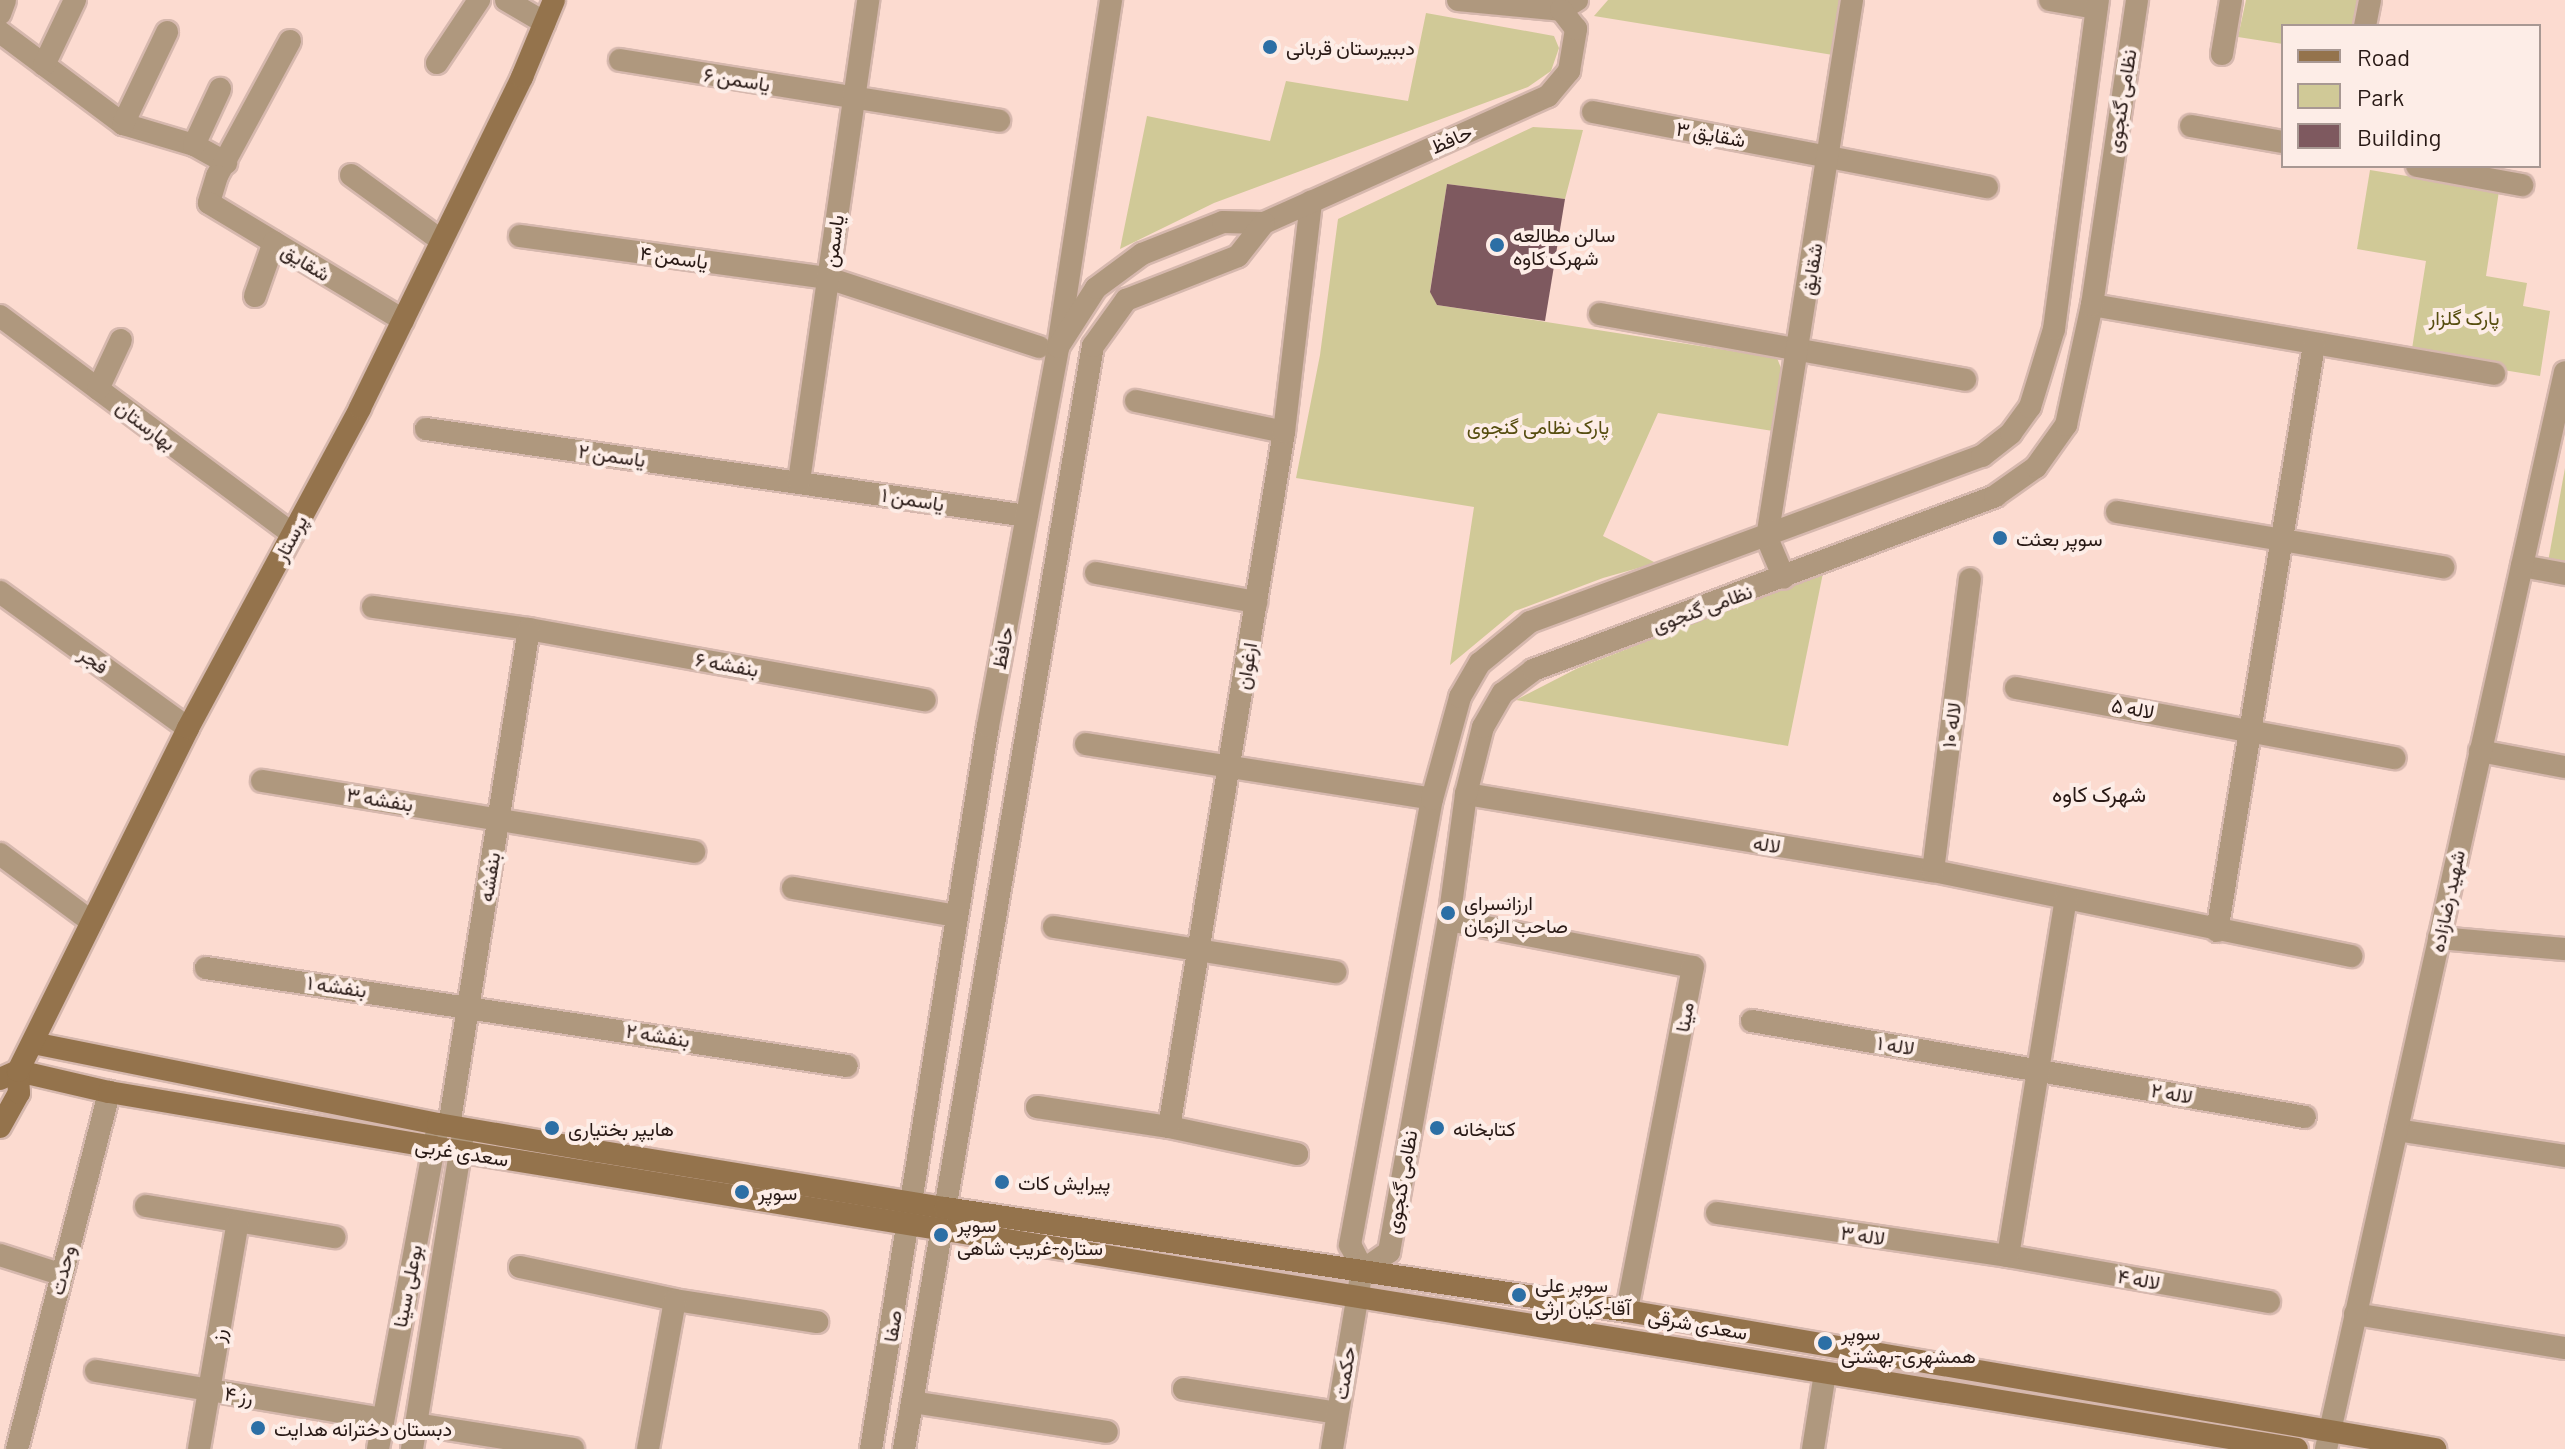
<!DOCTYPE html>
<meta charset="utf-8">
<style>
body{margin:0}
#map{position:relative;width:2565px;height:1449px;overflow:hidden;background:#fcdbd0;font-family:Barlow,Vazirmatn,sans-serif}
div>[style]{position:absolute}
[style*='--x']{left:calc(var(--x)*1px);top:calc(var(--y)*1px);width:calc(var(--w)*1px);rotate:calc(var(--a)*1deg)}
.green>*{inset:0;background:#d0c997}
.building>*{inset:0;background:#7e595f}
.roads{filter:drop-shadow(2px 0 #d6b8ae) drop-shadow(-2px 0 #d6b8ae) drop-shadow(0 2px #d6b8ae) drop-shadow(0 -2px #d6b8ae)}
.minor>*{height:22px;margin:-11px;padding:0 11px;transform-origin:11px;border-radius:11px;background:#af987e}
.tertiary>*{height:22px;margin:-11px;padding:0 11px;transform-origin:11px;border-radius:11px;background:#af987e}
.secondary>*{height:22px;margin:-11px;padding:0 11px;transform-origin:11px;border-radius:11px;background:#94734c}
.dots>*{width:22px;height:22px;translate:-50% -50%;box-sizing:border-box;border:4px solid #fdede7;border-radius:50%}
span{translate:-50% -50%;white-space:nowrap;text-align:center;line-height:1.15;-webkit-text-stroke:8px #fdede7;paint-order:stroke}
.poi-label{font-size:20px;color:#281915}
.left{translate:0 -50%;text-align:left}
.street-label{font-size:20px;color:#281915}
.park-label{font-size:20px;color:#564d0f}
.neighbourhood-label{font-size:22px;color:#281915}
.legend{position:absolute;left:2281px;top:24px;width:260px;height:144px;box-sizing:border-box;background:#fdede7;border:2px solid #a89893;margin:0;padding:10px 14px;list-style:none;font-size:24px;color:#281915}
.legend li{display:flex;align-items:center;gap:16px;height:40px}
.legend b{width:40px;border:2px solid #a89893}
</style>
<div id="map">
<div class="green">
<div style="clip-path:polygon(1608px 0,1842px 0,1833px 55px,1594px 16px)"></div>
<div style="clip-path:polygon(2246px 0,2364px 0,2359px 26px,2283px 26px,2283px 44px,2238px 37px)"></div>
<div style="clip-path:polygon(1426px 13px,1554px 36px,1559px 48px,1551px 71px,1528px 87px,1214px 203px,1120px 249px,1147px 116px,1270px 141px,1286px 81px,1408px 101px)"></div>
<div style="clip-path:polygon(1533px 127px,1583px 130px,1565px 199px,1447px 184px,1430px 291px,1437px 305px,1777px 358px,1783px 373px,1773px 431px,1658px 413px,1603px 536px,1656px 563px,1603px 578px,1515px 611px,1450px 665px,1474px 507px,1296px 478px,1320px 355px,1338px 219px)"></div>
<div style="clip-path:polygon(2370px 170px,2499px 191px,2486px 276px,2527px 283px,2523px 306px,2550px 311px,2540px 376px,2411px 355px,2426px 261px,2357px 249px)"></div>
<div style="clip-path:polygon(2565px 468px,2565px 565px,2548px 562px)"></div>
<div style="clip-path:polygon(1823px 573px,1788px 746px,1516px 700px,1578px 668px)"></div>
</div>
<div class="building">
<div style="clip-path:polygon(1447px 184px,1565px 199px,1545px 321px,1437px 305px,1430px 292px)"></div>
</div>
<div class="roads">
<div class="minor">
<div style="--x:506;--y:0;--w:45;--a:30.5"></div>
<div style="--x:0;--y:14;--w:15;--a:-70"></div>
<div style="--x:2365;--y:26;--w:26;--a:-79"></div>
<div style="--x:0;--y:32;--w:154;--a:36.8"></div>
<div style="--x:123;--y:124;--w:74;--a:16.5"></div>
<div style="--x:194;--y:145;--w:37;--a:29"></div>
<div style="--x:290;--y:41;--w:153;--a:118.4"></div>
<div style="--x:217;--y:176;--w:28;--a:107"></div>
<div style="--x:209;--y:203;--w:227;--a:31.1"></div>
<div style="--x:2222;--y:54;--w:55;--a:-80.5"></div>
<div style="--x:620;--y:60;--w:384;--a:9.1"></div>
<div style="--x:437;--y:63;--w:76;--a:-56.3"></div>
<div style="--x:44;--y:65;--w:72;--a:-64.5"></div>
<div style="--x:1593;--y:112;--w:401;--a:10.8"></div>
<div style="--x:123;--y:124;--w:102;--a:-64.4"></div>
<div style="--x:2191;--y:126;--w:93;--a:9.9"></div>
<div style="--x:194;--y:145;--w:62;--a:-65.1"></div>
<div style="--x:2417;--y:166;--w:107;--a:10.3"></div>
<div style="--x:351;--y:175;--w:112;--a:36"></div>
<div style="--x:520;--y:236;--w:311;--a:7.8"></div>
<div style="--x:828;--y:278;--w:222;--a:18.1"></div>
<div style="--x:255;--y:296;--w:57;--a:-70.6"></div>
<div style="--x:2092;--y:305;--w:408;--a:9.7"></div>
<div style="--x:1600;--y:314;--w:371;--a:10.2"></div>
<div style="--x:0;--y:316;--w:365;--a:36.7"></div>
<div style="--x:1058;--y:347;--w:351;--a:-81.3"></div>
<div style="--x:98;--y:389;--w:54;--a:-64.9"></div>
<div style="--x:1136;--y:401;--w:151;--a:11.8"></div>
<div style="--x:426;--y:429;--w:607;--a:8.24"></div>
<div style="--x:799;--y:481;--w:486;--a:-81.8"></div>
<div style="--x:2117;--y:512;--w:331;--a:9.6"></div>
<div style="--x:1767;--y:538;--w:545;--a:-81.02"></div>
<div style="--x:2522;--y:566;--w:44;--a:10.5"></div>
<div style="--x:1096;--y:573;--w:163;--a:10.3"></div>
<div style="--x:0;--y:592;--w:232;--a:35.9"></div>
<div style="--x:373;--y:607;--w:158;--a:8"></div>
<div style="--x:529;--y:629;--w:402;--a:10.2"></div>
<div style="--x:2016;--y:688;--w:385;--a:10.5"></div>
<div style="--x:1086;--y:744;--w:350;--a:9"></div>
<div style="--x:2480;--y:751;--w:86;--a:10.7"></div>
<div style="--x:262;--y:781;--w:438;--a:9.3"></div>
<div style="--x:1466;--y:794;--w:473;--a:9.4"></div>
<div style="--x:1933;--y:871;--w:427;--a:11.5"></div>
<div style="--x:0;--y:854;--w:114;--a:36.5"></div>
<div style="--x:1933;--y:871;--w:294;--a:-82.8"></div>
<div style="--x:793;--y:888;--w:166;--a:9.7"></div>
<div style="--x:1449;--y:920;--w:248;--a:10.9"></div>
<div style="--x:1693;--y:967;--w:350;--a:100.9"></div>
<div style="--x:1054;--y:927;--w:285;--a:9.1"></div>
<div style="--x:2217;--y:931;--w:594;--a:-80.6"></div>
<div style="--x:2439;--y:938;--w:126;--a:5"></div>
<div style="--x:206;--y:968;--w:648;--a:8.69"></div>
<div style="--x:1752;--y:1021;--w:561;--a:9.85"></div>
<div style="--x:1037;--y:1107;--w:134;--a:8.6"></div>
<div style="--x:1169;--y:1127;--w:131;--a:11.9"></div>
<div style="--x:449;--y:1126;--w:503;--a:-80.86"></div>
<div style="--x:1169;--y:1127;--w:704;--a:-80.6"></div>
<div style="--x:1284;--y:432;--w:232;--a:-83.3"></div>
<div style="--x:2397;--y:1130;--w:170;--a:8.8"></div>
<div style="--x:146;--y:1206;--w:191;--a:9.4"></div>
<div style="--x:1717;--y:1213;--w:294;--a:8.4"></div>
<div style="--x:2008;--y:1256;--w:265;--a:10"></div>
<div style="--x:0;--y:1255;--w:63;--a:17.6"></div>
<div style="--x:2008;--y:1256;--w:362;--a:-80.8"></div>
<div style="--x:520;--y:1267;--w:158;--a:12"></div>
<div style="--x:675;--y:1300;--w:144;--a:8.8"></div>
<div style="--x:2355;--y:1314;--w:213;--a:9.2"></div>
<div style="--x:96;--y:1371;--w:291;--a:9.5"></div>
<div style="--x:1184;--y:1389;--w:155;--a:8.9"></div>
<div style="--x:912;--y:1402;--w:197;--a:8.7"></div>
<div style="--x:416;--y:1424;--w:159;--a:9"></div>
<div style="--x:17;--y:1449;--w:369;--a:-75.5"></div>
<div style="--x:199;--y:1449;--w:230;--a:-80.3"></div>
<div style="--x:648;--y:1449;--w:151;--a:-79.7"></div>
<div style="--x:1813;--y:1449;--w:77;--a:-81"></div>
</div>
<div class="tertiary">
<div style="--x:1458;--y:0;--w:103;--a:5.5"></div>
<div style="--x:1561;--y:10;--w:19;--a:-32"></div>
<div style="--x:2050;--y:0;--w:47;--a:9.9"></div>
<div style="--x:1767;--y:538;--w:43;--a:67"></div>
<div style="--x:1363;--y:1270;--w:32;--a:-35"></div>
<div style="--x:1389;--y:1252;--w:337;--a:-79.8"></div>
<div style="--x:1449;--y:920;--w:127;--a:-82.3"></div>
<div style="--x:1466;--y:794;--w:69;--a:-75.8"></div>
<div style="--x:1483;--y:727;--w:39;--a:-60"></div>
<div style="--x:1503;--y:693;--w:38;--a:-37"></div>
<div style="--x:1533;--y:670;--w:494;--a:-20.6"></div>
<div style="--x:1995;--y:496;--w:50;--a:-35.3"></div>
<div style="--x:2036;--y:467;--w:52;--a:-54.5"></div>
<div style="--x:2066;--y:425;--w:123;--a:-77.8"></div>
<div style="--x:2092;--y:305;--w:308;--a:-81.6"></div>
<div style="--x:1363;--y:1270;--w:28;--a:-117"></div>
<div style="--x:1350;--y:1245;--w:453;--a:-79.6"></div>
<div style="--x:1432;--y:799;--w:106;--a:-74.6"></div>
<div style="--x:1460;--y:697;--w:39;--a:-60"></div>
<div style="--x:1480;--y:663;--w:65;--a:-39.4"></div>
<div style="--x:1530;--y:622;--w:482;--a:-20.2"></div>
<div style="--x:1982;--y:456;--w:37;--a:-38"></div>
<div style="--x:2011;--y:433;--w:32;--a:-54"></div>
<div style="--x:2030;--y:407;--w:82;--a:-72.9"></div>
<div style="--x:2054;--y:329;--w:332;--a:-82.4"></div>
<div style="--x:378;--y:1449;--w:330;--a:-79.5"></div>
<div style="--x:412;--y:1449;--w:319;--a:-80.8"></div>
<div style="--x:871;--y:1449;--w:732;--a:-80.81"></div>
<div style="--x:988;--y:726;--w:385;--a:-79.5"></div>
<div style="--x:1058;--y:347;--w:70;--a:-57.2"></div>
<div style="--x:1096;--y:288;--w:57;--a:-36.5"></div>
<div style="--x:1142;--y:254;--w:87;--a:-21.6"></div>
<div style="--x:1223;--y:222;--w:41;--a:1.4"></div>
<div style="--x:1264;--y:223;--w:311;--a:-24.1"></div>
<div style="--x:1548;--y:96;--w:33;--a:-50"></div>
<div style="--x:1569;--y:71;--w:43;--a:-80.5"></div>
<div style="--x:1576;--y:29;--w:24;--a:-128"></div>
<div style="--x:904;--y:1449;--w:1119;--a:-80.28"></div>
<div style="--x:1093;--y:346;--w:57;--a:-54.3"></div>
<div style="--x:1126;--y:300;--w:120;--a:-21.4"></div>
<div style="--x:1238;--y:256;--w:42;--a:-51.8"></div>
<div style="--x:1332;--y:1449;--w:170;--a:-80.5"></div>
<div style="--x:2326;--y:1449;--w:1103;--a:-77.49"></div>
</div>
<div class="secondary">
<div style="--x:33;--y:1043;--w:413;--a:11.3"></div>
<div style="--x:438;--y:1124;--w:160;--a:9.7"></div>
<div style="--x:596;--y:1151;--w:354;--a:9.3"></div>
<div style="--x:945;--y:1208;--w:690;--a:8.59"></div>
<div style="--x:1627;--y:1311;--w:820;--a:9.69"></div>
<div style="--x:0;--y:1079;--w:20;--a:-24"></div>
<div style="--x:18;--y:1071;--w:93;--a:13"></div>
<div style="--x:109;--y:1092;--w:329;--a:9.6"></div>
<div style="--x:433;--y:1147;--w:1888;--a:9.2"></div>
<div style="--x:0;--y:1127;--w:39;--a:-61"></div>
<div style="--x:19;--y:1093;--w:22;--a:-93"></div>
<div style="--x:18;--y:1071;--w:383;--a:-63.6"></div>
<div style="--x:188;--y:728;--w:363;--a:-61.7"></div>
<div style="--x:360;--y:408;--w:369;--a:-63.9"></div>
<div style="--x:522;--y:77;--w:83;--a:-67.4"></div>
</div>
</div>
<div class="dots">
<div style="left:1270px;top:47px;background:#2c6fa5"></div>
<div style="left:1497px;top:245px;background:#2c6fa5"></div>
<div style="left:2000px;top:538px;background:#2c6fa5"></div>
<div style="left:1448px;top:913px;background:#2c6fa5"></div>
<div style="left:552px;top:1128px;background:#2c6fa5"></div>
<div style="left:1437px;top:1128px;background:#2c6fa5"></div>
<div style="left:1002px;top:1182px;background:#2c6fa5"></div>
<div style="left:742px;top:1192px;background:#2c6fa5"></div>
<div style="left:941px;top:1235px;background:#2c6fa5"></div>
<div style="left:1519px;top:1295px;background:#2c6fa5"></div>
<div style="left:1825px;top:1343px;background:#2c6fa5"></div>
<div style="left:258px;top:1428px;background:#2c6fa5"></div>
</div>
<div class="poi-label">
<span class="left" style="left:1286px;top:47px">دببیرستان قربانی</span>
<span class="left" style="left:1513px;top:246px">سالن مطالعه<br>شهرک کاوه</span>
<span class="left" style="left:2016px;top:538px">سوپر بعثت</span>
<span class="left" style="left:1464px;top:914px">ارزانسرای<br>صاحب الزمان</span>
<span class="left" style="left:568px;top:1128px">هایپر بختیاری</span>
<span class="left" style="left:1453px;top:1128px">کتابخانه</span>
<span class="left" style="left:1018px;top:1182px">پیرایش کات</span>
<span class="left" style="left:758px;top:1192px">سوپر</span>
<span class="left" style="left:957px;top:1236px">سوپر<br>ستاره-غریب شاهی</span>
<span class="left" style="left:1535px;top:1296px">سوپر علی<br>آقا-کیان ارثی</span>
<span class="left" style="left:1841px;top:1344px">سوپر<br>همشهری-بهشتی</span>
<span class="left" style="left:274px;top:1428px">دبستان دخترانه هدایت</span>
</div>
<div class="street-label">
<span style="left:737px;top:79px;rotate:9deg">یاسمن ۶</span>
<span style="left:2121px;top:101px;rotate:-81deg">نظامی گنجوی</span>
<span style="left:1711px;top:134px;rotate:10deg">شقایق ۳</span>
<span style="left:1451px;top:139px;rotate:-24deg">حافظ</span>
<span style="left:833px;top:241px;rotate:-82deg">یاسمن</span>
<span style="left:674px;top:257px;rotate:8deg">یاسمن ۴</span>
<span style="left:306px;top:262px;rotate:31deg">شقایق</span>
<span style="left:1811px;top:269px;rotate:-81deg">شقایق</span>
<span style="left:146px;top:425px;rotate:37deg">بهارستان</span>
<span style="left:612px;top:455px;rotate:8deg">یاسمن ۲</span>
<span style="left:913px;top:499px;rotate:9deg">یاسمن ۱</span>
<span style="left:290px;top:538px;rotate:-62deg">پرستار</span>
<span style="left:1702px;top:608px;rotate:-20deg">نظامی گنجوی</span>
<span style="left:1002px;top:648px;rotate:-79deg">حافظ</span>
<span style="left:94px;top:660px;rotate:36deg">فجر</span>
<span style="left:727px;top:664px;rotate:10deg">بنفشه ۶</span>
<span style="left:1246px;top:666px;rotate:-81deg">ارغوان</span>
<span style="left:2133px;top:708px;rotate:10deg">لاله ۵</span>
<span style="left:1951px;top:725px;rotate:-83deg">لاله ۱۰</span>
<span style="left:380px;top:799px;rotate:9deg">بنفشه ۳</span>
<span style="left:1767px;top:844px;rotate:9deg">لاله</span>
<span style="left:489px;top:877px;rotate:-81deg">بنفشه</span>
<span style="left:2447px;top:901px;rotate:-78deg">شهید رضازاده</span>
<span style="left:337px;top:986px;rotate:8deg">بنفشه ۱</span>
<span style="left:1684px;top:1017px;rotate:-80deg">مینا</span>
<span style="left:658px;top:1035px;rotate:9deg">بنفشه ۲</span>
<span style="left:1896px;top:1045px;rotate:9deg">لاله ۱</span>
<span style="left:2172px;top:1093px;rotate:10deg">لاله ۲</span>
<span style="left:462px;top:1152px;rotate:9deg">سعدی غربی</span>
<span style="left:1401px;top:1182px;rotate:-80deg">نظامی گنجوی</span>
<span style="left:1863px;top:1235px;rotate:8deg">لاله ۳</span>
<span style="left:62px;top:1270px;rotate:-76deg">وحدت</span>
<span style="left:2139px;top:1279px;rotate:10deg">لاله ۴</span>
<span style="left:407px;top:1286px;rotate:-79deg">بوعلی سینا</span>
<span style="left:1698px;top:1324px;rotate:10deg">سعدی شرقی</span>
<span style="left:892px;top:1326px;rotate:-81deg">صفا</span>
<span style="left:218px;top:1335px;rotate:-80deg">رز</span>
<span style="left:1344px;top:1373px;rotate:-81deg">حکمت</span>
<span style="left:239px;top:1395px;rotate:10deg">رز ۴</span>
</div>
<div class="park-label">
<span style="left:2464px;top:317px">پارک گلزار</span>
<span style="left:1538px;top:426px">پارک نظامی گنجوی</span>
</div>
<div class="neighbourhood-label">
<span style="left:2099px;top:794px">شهرک کاوه</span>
</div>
<ul class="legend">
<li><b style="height:10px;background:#94734c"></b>Road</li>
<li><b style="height:22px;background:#d0c997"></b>Park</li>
<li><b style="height:22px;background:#7e595f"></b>Building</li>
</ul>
</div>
